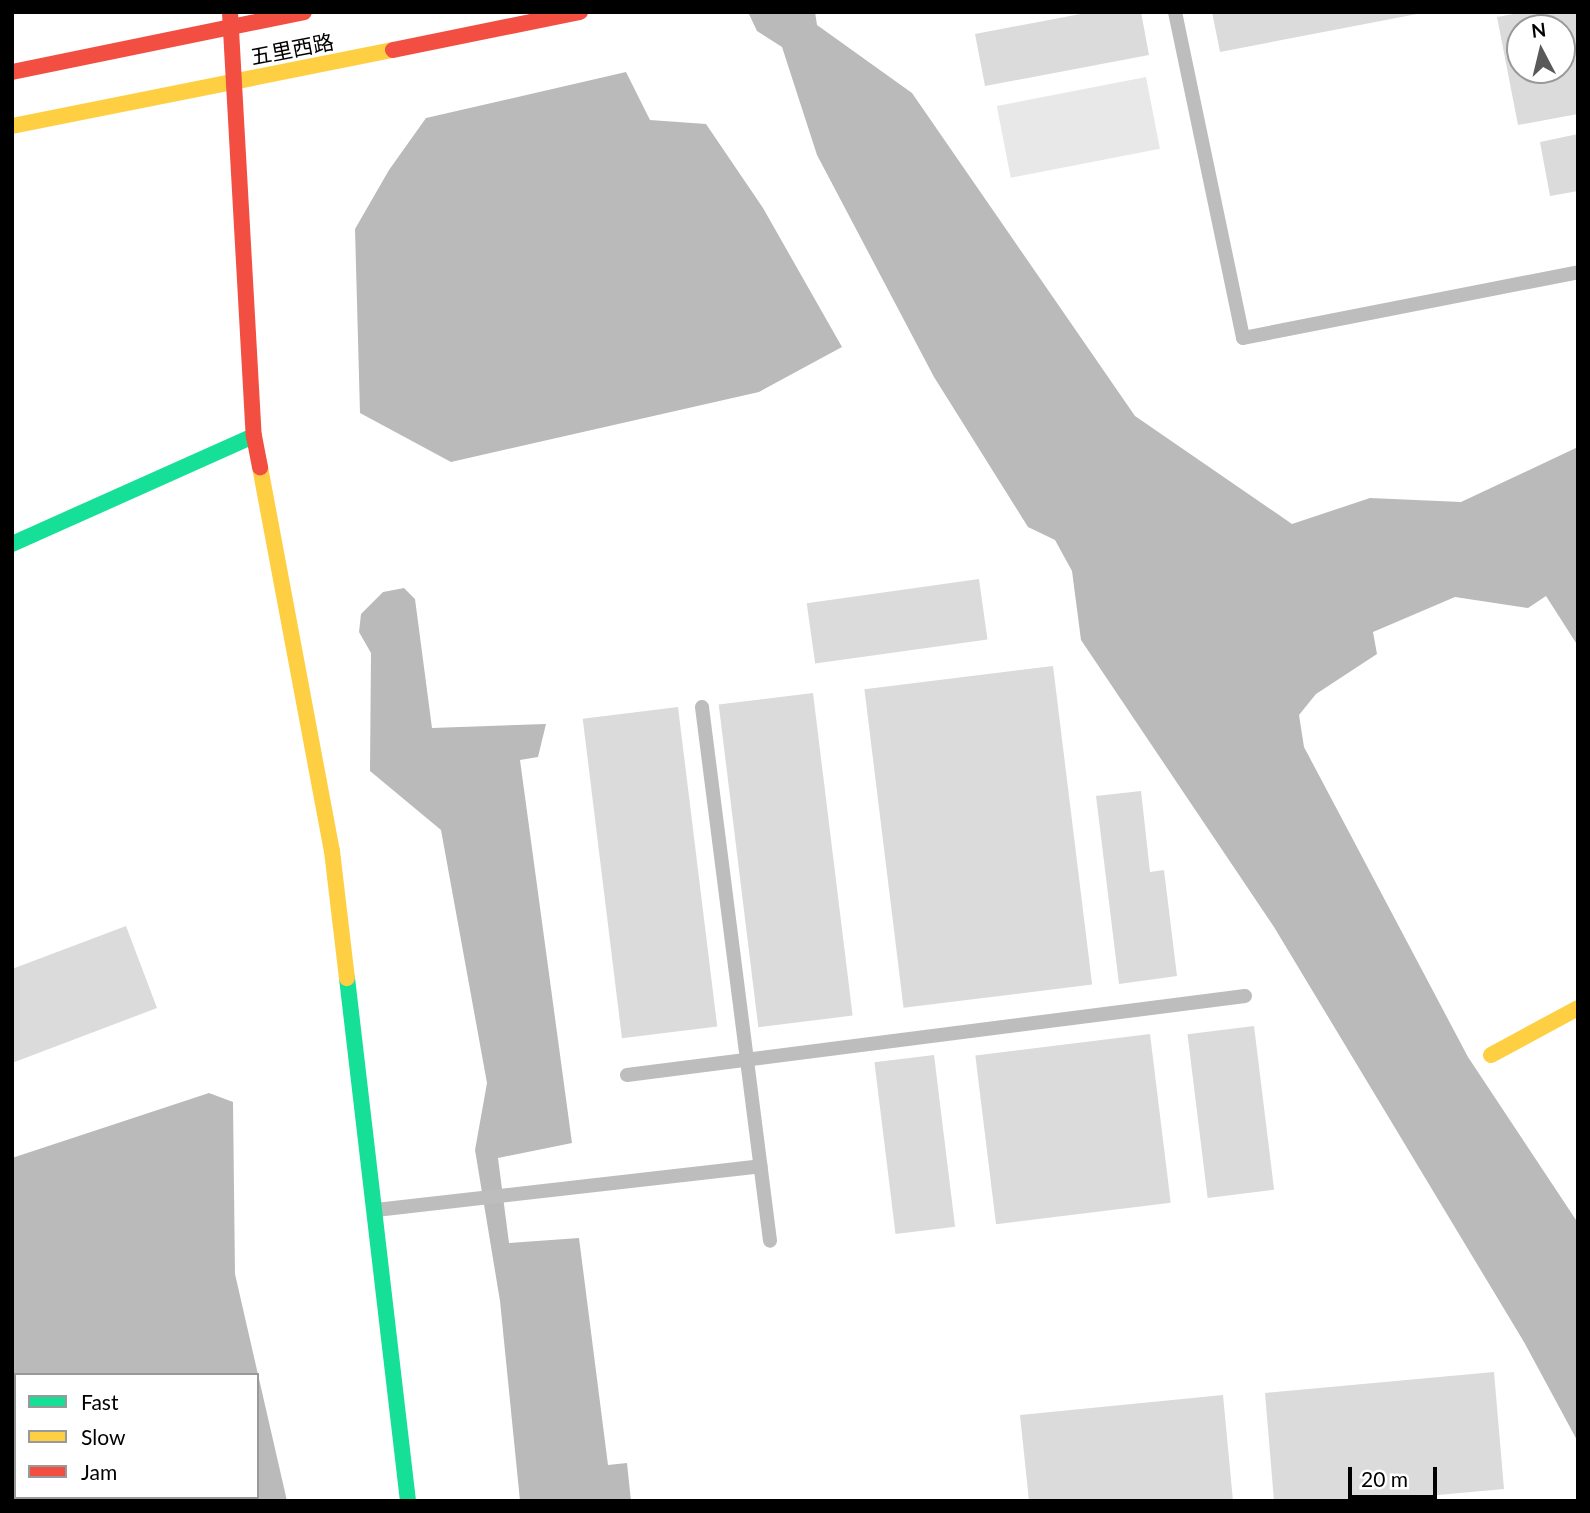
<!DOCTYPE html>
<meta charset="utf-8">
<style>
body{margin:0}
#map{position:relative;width:1590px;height:1513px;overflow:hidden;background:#fff;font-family:Lato,"Noto Sans SC",sans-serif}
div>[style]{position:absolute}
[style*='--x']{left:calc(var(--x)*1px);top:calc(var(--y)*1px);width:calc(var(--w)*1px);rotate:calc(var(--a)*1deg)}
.green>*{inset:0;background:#e8e8e8;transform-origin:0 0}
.water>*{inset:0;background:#bababa}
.building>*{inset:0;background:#dbdbdb;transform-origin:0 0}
.lane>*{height:14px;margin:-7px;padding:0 7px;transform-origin:7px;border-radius:7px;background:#bdbdbd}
.fast>*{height:16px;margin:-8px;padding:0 8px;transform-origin:8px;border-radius:8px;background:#16e098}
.slow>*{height:16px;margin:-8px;padding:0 8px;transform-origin:8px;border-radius:8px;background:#ffcf43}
.jam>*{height:16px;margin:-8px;padding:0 8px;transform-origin:8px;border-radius:8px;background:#f24e42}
span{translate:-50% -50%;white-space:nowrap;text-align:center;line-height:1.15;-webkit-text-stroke:5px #fff;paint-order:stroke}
.street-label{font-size:21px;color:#000}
.frame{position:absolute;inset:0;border:14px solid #000;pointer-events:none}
.legend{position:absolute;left:14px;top:1373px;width:245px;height:126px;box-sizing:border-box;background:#fff;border:2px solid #999;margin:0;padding:9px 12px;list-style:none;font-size:21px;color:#000}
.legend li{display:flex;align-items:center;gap:14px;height:35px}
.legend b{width:35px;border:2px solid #999}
.north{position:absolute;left:1506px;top:14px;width:70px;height:70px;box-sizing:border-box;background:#fff;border:2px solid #999;border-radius:50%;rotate:353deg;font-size:19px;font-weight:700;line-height:28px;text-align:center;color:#000}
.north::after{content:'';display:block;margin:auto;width:24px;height:32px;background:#595959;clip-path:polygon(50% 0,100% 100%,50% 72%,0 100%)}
.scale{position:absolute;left:1348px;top:1467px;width:89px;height:32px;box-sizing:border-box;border:4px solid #000;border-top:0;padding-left:9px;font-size:21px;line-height:24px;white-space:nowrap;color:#000;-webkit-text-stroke:5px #fff;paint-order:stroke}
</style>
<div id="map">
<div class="green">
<div style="left:1146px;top:77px;width:73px;height:152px;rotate:79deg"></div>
</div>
<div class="water">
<div style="clip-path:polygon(748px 12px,815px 12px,817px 25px,912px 93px,1135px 416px,1292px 524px,1370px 498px,1461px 502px,1578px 447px,1578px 646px,1546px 596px,1528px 608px,1455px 597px,1373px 632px,1377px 654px,1316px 694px,1299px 715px,1304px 747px,1468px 1057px,1578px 1223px,1578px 1442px,1524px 1342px,1274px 927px,1081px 640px,1072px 571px,1055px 540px,1028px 527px,934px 377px,817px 155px,782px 47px,757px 31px)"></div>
<div style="clip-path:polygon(626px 72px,650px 120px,706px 124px,763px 208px,842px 347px,759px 392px,451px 462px,360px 413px,355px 229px,389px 170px,426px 118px)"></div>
<div style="clip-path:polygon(404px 588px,415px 599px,432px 728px,546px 724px,538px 757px,520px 760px,572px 1143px,498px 1158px,509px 1243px,579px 1238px,608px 1465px,627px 1463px,631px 1501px,520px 1501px,500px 1301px,475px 1150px,487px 1083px,441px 830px,370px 771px,371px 653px,359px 632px,361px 614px,383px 592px)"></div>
<div style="clip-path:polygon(evenodd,209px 1093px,233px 1102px,235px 1274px,287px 1501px,12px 1501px,12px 1158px,209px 1093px,16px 1375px,257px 1375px,257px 1497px,16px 1497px,16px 1375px)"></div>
</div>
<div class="building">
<div style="clip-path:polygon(1091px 12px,1141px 12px,1149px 55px,985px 86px,975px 34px)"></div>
<div style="clip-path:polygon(1212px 12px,1417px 12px,1417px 14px,1220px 52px)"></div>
<div style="clip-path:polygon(evenodd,1524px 12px,1578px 12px,1578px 114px,1518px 125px,1497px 17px,1524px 12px,1520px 28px,1562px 28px,1562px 70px,1520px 70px,1520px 28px)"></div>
<div style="clip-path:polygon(1578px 134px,1578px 191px,1550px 196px,1540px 142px)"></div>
<div style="left:979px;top:579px;width:61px;height:174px;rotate:82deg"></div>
<div style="left:1053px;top:666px;width:321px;height:190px;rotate:83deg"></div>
<div style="left:813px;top:693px;width:325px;height:95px;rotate:83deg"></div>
<div style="left:678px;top:707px;width:322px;height:96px;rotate:83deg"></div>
<div style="clip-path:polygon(1141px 791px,1150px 872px,1164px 870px,1177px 976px,1119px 984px,1096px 796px)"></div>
<div style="clip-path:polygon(126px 926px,157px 1008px,12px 1063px,12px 969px)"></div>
<div style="left:1254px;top:1026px;width:165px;height:67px;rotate:83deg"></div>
<div style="left:1150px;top:1034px;width:170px;height:176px;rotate:83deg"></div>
<div style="left:934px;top:1055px;width:173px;height:60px;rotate:83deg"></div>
<div style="clip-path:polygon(1494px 1372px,1504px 1489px,1372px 1501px,1274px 1501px,1265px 1393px)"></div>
<div style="clip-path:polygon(1223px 1395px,1233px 1501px,1029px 1501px,1020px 1415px)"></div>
</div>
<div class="lane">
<div style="--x:1175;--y:12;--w:333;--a:78.2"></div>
<div style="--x:1243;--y:338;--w:341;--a:-11.1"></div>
<div style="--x:702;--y:707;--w:538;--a:82.74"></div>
<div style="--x:627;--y:1075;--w:623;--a:-7.28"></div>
<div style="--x:376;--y:1210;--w:387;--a:-6.5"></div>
</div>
<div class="fast">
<div style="--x:12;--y:544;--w:265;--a:-24.1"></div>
<div style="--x:347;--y:978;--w:527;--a:83.35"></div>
</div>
<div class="slow">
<div style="--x:12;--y:126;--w:389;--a:-11.3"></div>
<div style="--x:260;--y:467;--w:391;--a:79.4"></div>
<div style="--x:332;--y:851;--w:128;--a:83.3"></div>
<div style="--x:1491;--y:1055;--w:99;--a:-28.4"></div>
</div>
<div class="jam">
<div style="--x:230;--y:12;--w:425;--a:86.8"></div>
<div style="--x:254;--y:436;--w:32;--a:79"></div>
<div style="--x:393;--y:50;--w:191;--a:-11.5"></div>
<div style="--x:12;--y:72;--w:298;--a:-11.6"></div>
</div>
<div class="street-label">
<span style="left:292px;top:49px;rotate:-11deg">五里西路</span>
</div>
<div class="frame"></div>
<ul class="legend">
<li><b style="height:9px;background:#16e098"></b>Fast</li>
<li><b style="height:9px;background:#ffcf43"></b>Slow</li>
<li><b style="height:9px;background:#f24e42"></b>Jam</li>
</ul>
<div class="north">N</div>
<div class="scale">20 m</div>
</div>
